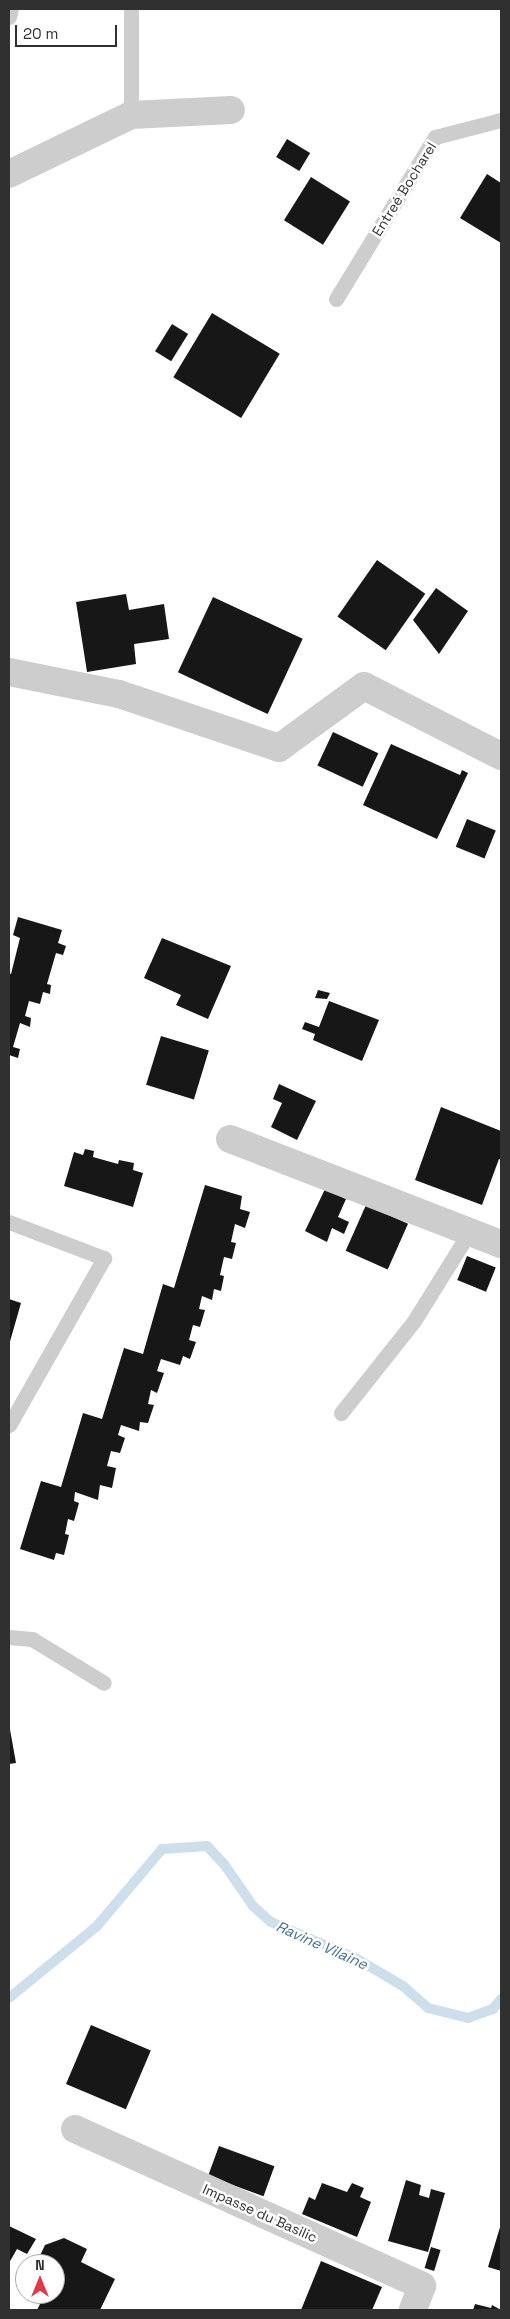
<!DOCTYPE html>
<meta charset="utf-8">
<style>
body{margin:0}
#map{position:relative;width:510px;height:2319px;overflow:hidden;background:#fff;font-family:"Space Grotesk",sans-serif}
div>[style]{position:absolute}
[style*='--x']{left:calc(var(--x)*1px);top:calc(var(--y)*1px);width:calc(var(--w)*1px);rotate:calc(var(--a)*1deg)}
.stream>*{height:10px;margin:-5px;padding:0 5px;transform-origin:5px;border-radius:5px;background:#ccdfeb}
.building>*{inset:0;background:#171717;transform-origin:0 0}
.lane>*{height:15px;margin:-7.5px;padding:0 7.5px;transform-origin:7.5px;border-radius:7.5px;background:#cdcdcd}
.street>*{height:28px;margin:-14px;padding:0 14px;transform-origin:14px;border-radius:14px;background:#cdcdcd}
span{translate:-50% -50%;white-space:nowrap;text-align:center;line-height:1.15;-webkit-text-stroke:5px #fff;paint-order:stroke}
.street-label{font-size:14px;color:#303030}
.water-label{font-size:15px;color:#40718f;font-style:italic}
.frame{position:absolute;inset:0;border:10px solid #303030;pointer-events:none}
.north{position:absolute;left:15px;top:2254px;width:50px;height:50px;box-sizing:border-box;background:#fff;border:1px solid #acacac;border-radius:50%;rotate:0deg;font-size:14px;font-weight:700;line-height:20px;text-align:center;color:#303030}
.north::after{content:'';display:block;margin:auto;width:18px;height:22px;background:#df3a47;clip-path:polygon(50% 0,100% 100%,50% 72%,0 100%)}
.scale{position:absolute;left:15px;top:25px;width:102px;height:22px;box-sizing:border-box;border:2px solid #303030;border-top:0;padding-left:6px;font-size:15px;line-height:18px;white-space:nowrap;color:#303030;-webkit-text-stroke:4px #fff;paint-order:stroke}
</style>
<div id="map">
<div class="stream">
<div style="--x:9;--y:1998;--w:114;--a:-39.3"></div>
<div style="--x:97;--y:1926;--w:101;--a:-49.8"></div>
<div style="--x:162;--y:1849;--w:45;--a:-3.8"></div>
<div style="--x:207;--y:1846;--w:25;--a:47"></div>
<div style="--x:224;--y:1864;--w:51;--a:55.4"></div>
<div style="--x:253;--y:1906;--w:24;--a:42"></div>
<div style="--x:271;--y:1922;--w:94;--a:23.3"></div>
<div style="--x:357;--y:1959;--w:53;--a:30.4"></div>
<div style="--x:403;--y:1986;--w:33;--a:41"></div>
<div style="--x:428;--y:2008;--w:41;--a:14"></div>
<div style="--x:468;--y:2018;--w:27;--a:-20"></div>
<div style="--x:493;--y:2009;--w:13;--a:-51"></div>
</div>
<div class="building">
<div style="left:287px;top:139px;width:27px;height:21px;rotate:31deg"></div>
<div style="clip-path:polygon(487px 174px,501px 183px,501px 243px,460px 218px)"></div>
<div style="left:311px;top:177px;width:46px;height:51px;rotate:32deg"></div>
<div style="left:212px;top:313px;width:79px;height:75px;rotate:31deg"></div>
<div style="left:172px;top:324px;width:19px;height:32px;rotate:32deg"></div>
<div style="left:377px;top:560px;width:59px;height:69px;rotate:35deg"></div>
<div style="clip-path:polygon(436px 588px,468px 611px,439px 654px,413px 620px)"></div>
<div style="clip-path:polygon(126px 594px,129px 610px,164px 604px,169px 639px,134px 644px,136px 664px,87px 672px,76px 602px)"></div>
<div style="left:213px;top:597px;width:99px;height:83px;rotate:25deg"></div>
<div style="left:333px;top:732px;width:50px;height:37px;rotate:25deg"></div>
<div style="clip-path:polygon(391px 744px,460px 775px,462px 770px,468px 773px,437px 839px,363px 805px)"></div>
<div style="left:467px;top:819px;width:31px;height:30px;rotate:22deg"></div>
<div style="clip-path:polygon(18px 917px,62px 930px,58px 943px,66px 946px,63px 955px,56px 953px,47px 984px,51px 985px,50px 994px,43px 992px,40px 1004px,29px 1001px,25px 1016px,31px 1018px,30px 1027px,20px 1023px,13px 1047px,20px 1049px,18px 1058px,9px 1055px,9px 973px,11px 974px,20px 938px,13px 935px)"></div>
<div style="clip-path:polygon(162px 938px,231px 966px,208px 1019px,176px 1005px,181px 995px,144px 978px)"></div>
<div style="clip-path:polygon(318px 990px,330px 993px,327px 999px,315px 998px)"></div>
<div style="clip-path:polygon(329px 1001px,379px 1020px,362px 1061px,313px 1040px,315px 1034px,302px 1029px,305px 1022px,319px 1027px)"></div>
<div style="left:161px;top:1036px;width:50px;height:51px;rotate:17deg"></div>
<div style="clip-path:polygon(279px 1084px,316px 1101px,297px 1140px,271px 1127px,282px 1103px,273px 1099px)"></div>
<div style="clip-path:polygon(441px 1107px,501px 1131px,501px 1160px,499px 1159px,482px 1205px,415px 1180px)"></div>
<div style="clip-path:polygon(85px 1149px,94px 1151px,93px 1157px,118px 1164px,119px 1160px,134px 1163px,133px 1170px,143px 1173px,133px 1207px,64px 1186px,74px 1152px,83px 1155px)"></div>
<div style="clip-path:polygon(205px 1185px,242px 1196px,240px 1209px,250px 1212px,245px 1228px,235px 1224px,231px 1242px,236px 1243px,232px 1259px,224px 1257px,220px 1275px,224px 1276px,221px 1291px,214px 1289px,212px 1300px,202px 1296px,199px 1309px,205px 1310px,200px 1327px,193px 1325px,189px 1340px,196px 1342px,190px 1359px,183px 1356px,180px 1365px,161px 1359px,157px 1371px,164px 1373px,157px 1393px,151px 1390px,148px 1404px,154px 1405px,148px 1423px,140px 1422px,139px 1431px,121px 1425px,118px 1435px,125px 1438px,120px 1453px,111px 1451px,107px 1466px,116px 1468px,112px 1488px,100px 1485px,98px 1500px,75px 1492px,74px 1501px,79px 1503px,74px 1521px,68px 1519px,65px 1534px,69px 1535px,64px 1555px,56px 1553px,54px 1560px,20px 1549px,41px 1481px,61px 1487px,83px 1413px,102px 1419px,124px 1348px,143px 1354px,163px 1284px,174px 1288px)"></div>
<div style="clip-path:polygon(325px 1189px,346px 1199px,338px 1217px,349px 1222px,344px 1234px,332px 1228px,327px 1242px,305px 1231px)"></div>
<div style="left:366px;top:1205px;width:46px;height:50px;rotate:24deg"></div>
<div style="left:467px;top:1256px;width:31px;height:26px;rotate:22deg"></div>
<div style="clip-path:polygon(9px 1299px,21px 1303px,9px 1345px)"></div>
<div style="clip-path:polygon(9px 1724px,16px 1763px,9px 1764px)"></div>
<div style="left:91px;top:2025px;width:65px;height:64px;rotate:23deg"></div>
<div style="left:219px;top:2146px;width:59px;height:32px;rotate:20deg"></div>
<div style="clip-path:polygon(406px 2180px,421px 2185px,419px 2195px,429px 2198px,431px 2189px,445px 2193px,428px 2252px,388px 2241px)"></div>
<div style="clip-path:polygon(322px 2183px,347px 2192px,352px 2183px,364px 2188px,360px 2197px,371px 2202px,357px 2237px,302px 2214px,309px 2197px,315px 2200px)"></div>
<div style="clip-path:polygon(501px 2224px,501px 2271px,488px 2267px)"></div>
<div style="clip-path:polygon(9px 2226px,36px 2239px,27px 2254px,17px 2249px,9px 2263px)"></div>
<div style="clip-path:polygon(64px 2238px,87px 2249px,81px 2262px,115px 2279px,100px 2310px,37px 2310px,45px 2294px,55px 2294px,55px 2264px,36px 2264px,45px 2245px)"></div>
<div style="left:431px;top:2247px;width:10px;height:22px;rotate:17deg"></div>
<div style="clip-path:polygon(321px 2261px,382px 2287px,372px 2310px,301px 2310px)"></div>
<div style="clip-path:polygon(475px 2304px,491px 2308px,492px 2305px,501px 2310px,473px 2310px)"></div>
</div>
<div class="lane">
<div style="--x:131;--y:9;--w:106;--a:90"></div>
<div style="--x:9;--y:17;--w:8;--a:-76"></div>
<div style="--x:336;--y:299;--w:190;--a:-58.6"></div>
<div style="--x:435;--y:137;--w:68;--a:-14.4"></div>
<div style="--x:9;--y:1222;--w:102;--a:20.8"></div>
<div style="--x:104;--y:1258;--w:192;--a:119.6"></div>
<div style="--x:341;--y:1413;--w:117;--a:-51.6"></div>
<div style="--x:414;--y:1321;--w:106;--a:-58.1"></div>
<div style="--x:9;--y:1637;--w:23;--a:5"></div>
<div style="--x:32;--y:1639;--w:84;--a:31.4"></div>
</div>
<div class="street">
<div style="--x:9;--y:174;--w:136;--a:-25.8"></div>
<div style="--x:131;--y:115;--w:100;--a:-2.9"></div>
<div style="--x:9;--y:672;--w:112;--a:11.3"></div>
<div style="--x:119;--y:694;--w:169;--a:18.6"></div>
<div style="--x:279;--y:748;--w:105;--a:-36.1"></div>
<div style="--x:364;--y:686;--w:154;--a:27.1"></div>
<div style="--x:230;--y:1139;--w:291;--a:21.2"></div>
<div style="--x:75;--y:2129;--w:381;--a:24.3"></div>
<div style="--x:422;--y:2286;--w:26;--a:111"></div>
</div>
<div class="street-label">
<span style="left:404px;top:189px;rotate:-58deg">Entreé Bocharel</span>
<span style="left:260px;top:2213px;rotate:24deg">Impasse du Basilic</span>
</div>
<div class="water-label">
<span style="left:322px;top:1945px;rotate:24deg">Ravine Vilaine</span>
</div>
<div class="frame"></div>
<div class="north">N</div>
<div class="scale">20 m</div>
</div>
